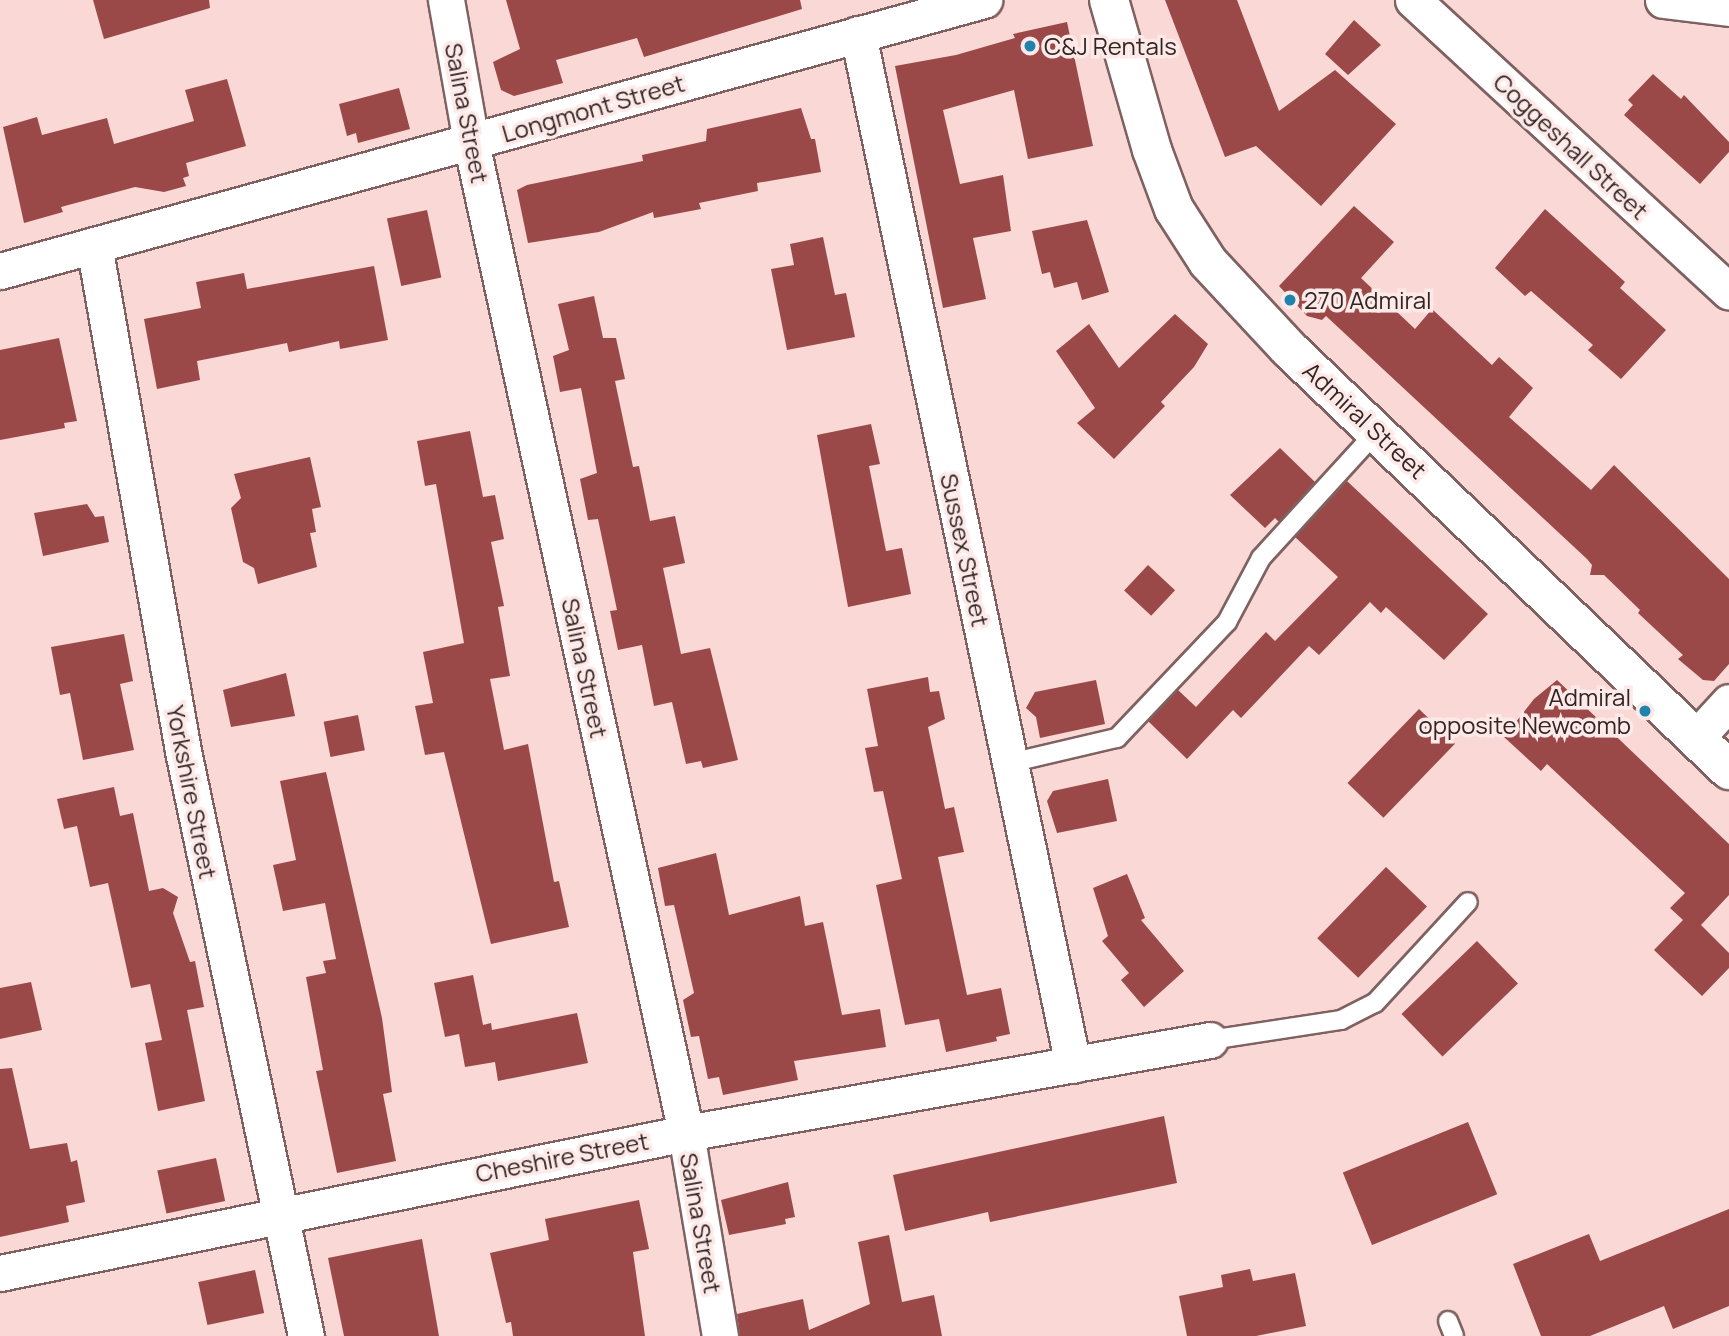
<!DOCTYPE html>
<style>
body{margin:0}
#map{position:relative;width:1729px;height:1336px;overflow:hidden;background:#f9d8d6;font-family:Manrope,sans-serif}
div>[style]{position:absolute}
[style*='--x']{left:calc(var(--x)*1px);top:calc(var(--y)*1px);width:calc(var(--w)*1px);rotate:calc(var(--a)*1deg)}
.building>*{inset:0;background:#9a4948;transform-origin:0 0}
.roads{filter:drop-shadow(2px 0 #7e6160) drop-shadow(-2px 0 #7e6160) drop-shadow(0 2px #7e6160) drop-shadow(0 -2px #7e6160)}
.lane>*{height:18px;margin:-9px;padding:0 9px;transform-origin:9px;border-radius:9px;background:#fff}
.street>*{height:35px;margin:-17.5px;padding:0 17.5px;transform-origin:17.5px;border-radius:17.5px;background:#fff}
.secondary>*{height:38px;margin:-19px;padding:0 19px;transform-origin:19px;border-radius:19px;background:#fff}
.dots>*{width:19px;height:19px;translate:-50% -50%;box-sizing:border-box;border:4px solid #fde9e8;border-radius:50%}
span{translate:-50% -50%;white-space:nowrap;text-align:center;line-height:1.15;-webkit-text-stroke:7px #fde9e8;paint-order:stroke}
.poi-label{font-size:24px;color:#312524}
.left{translate:0 -50%;text-align:left}
.right{translate:-100% -50%;text-align:right}
.street-label{font-size:24px;color:#312524}
</style>
<div id="map">
<div class="building">
<div style="clip-path:polygon(93px 0,209px 0,210px 8px,104px 39px)"></div>
<div style="clip-path:polygon(506px 0,800px 0,802px 9px,644px 57px,637px 38px,556px 60px,563px 83px,514px 96px,501px 90px,493px 62px,520px 49px)"></div>
<div style="clip-path:polygon(1165px 0,1237px 0,1279px 111px,1335px 70px,1396px 124px,1321px 206px,1256px 146px,1225px 157px)"></div>
<div style="clip-path:polygon(1354px 20px,1381px 45px,1348px 75px,1325px 54px)"></div>
<div style="clip-path:polygon(1067px 22px,1093px 146px,1028px 159px,1014px 90px,943px 110px,960px 184px,1003px 175px,1011px 231px,973px 238px,986px 299px,943px 308px,895px 66px,956px 55px,1015px 38px,1013px 34px)"></div>
<div style="clip-path:polygon(1653px 74px,1681px 99px,1684px 95px,1729px 142px,1729px 152px,1700px 184px,1624px 115px,1633px 105px,1628px 100px)"></div>
<div style="clip-path:polygon(227px 79px,246px 146px,186px 163px,189px 176px,183px 178px,186px 186px,164px 192px,135px 187px,61px 207px,63px 212px,24px 223px,3px 127px,37px 117px,42px 135px,107px 118px,114px 144px,194px 121px,185px 90px)"></div>
<div style="clip-path:polygon(399px 88px,410px 129px,358px 143px,356px 133px,347px 136px,339px 104px)"></div>
<div style="clip-path:polygon(801px 108px,811px 139px,815px 139px,821px 172px,757px 183px,758px 191px,699px 203px,701px 209px,654px 218px,653px 212px,599px 232px,528px 243px,517px 190px,527px 185px,643px 161px,642px 155px,706px 141px,707px 129px)"></div>
<div style="clip-path:polygon(1354px 206px,1394px 242px,1361px 278px,1415px 329px,1432px 309px,1492px 365px,1499px 357px,1533px 388px,1509px 417px,1591px 490px,1614px 465px,1729px 579px,1729px 664px,1714px 681px,1703px 680px,1678px 659px,1683px 655px,1638px 613px,1640px 610px,1604px 575px,1590px 575px,1592px 565px,1587px 559px,1326px 316px,1322px 320px,1307px 316px,1279px 286px)"></div>
<div style="clip-path:polygon(1545px 209px,1625px 282px,1620px 288px,1666px 330px,1621px 379px,1588px 350px,1593px 345px,1531px 291px,1525px 296px,1495px 268px)"></div>
<div style="left:427px;top:210px;width:69px;height:41px;rotate:78deg"></div>
<div style="clip-path:polygon(1087px 220px,1109px 292px,1082px 300px,1077px 282px,1054px 288px,1050px 272px,1042px 274px,1032px 231px)"></div>
<div style="clip-path:polygon(823px 237px,835px 295px,846px 293px,855px 337px,787px 350px,771px 269px,794px 265px,790px 244px)"></div>
<div style="clip-path:polygon(374px 266px,388px 340px,340px 349px,339px 341px,289px 352px,287px 343px,197px 361px,200px 380px,157px 389px,144px 319px,201px 308px,196px 282px,244px 273px,247px 289px)"></div>
<div style="clip-path:polygon(594px 296px,603px 338px,616px 338px,625px 379px,615px 381px,633px 467px,639px 466px,650px 521px,675px 516px,685px 563px,663px 568px,681px 654px,710px 648px,738px 760px,703px 768px,701px 761px,686px 764px,672px 702px,654px 706px,642px 645px,618px 650px,610px 611px,617px 610px,598px 519px,588px 520px,580px 479px,597px 473px,581px 388px,560px 392px,553px 356px,569px 350px,558px 304px)"></div>
<div style="clip-path:polygon(1175px 314px,1208px 344px,1194px 367px,1161px 402px,1165px 406px,1114px 459px,1077px 423px,1095px 408px,1056px 351px,1089px 324px,1119px 368px)"></div>
<div style="clip-path:polygon(59px 338px,77px 421px,64px 423px,65px 428px,0 440px,0 350px)"></div>
<div style="clip-path:polygon(871px 424px,880px 464px,869px 466px,886px 551px,902px 548px,911px 594px,848px 607px,817px 435px)"></div>
<div style="clip-path:polygon(470px 431px,483px 497px,495px 495px,504px 539px,491px 542px,504px 606px,498px 607px,510px 676px,490px 679px,504px 750px,528px 744px,554px 882px,559px 881px,569px 927px,491px 944px,444px 752px,425px 755px,415px 706px,433px 703px,423px 652px,464px 643px,436px 484px,425px 486px,417px 441px)"></div>
<div style="clip-path:polygon(1280px 448px,1315px 482px,1279px 522px,1275px 518px,1265px 528px,1230px 495px)"></div>
<div style="clip-path:polygon(310px 457px,321px 507px,312px 509px,316px 532px,310px 533px,317px 567px,258px 584px,254px 568px,243px 562px,231px 508px,241px 498px,234px 474px)"></div>
<div style="clip-path:polygon(1347px 481px,1488px 614px,1444px 660px,1386px 607px,1381px 613px,1370px 602px,1319px 655px,1309px 646px,1241px 718px,1233px 710px,1187px 759px,1148px 721px,1178px 690px,1196px 707px,1266px 632px,1275px 641px,1338px 577px,1295px 537px)"></div>
<div style="clip-path:polygon(87px 504px,95px 517px,104px 516px,109px 542px,43px 556px,34px 513px)"></div>
<div style="left:1148px;top:565px;width:37px;height:35px;rotate:43deg"></div>
<div style="clip-path:polygon(124px 634px,133px 681px,120px 684px,134px 750px,83px 760px,70px 693px,60px 695px,51px 647px)"></div>
<div style="clip-path:polygon(286px 673px,295px 716px,231px 727px,223px 690px)"></div>
<div style="clip-path:polygon(928px 677px,930px 692px,939px 691px,945px 719px,928px 727px,945px 809px,954px 807px,964px 852px,938px 857px,967px 995px,1001px 988px,1010px 1034px,996px 1037px,997px 1041px,946px 1052px,939px 1019px,905px 1025px,876px 885px,902px 879px,883px 791px,874px 792px,865px 748px,878px 746px,867px 689px)"></div>
<div style="clip-path:polygon(1096px 680px,1105px 724px,1040px 738px,1036px 717px,1026px 708px,1035px 692px)"></div>
<div style="clip-path:polygon(1557px 680px,1729px 844px,1729px 895px,1701px 925px,1729px 953px,1729px 968px,1702px 996px,1654px 950px,1683px 920px,1670px 908px,1685px 893px,1547px 764px,1541px 771px,1504px 737px,1534px 699px)"></div>
<div style="left:1419px;top:709px;width:50px;height:103px;rotate:44deg"></div>
<div style="left:358px;top:715px;width:36px;height:35px;rotate:79deg"></div>
<div style="clip-path:polygon(326px 772px,382px 1018px,392px 1092px,383px 1094px,396px 1161px,337px 1173px,316px 1071px,323px 1070px,306px 977px,326px 973px,323px 961px,336px 959px,325px 903px,283px 911px,273px 865px,296px 860px,280px 781px)"></div>
<div style="clip-path:polygon(1108px 779px,1117px 821px,1057px 833px,1047px 801px,1053px 791px)"></div>
<div style="clip-path:polygon(114px 787px,120px 816px,133px 813px,149px 891px,163px 888px,178px 897px,173px 913px,190px 962px,195px 961px,204px 1007px,187px 1010px,205px 1101px,158px 1111px,145px 1043px,162px 1040px,150px 984px,131px 988px,108px 883px,90px 887px,77px 826px,64px 829px,57px 799px)"></div>
<div style="clip-path:polygon(716px 853px,729px 915px,800px 896px,805px 926px,823px 922px,842px 1015px,880px 1009px,886px 1047px,794px 1061px,798px 1080px,723px 1095px,719px 1077px,708px 1079px,699px 1036px,691px 1037px,683px 1000px,694px 993px,674px 905px,665px 906px,658px 868px)"></div>
<div style="left:1386px;top:867px;width:57px;height:99px;rotate:44deg"></div>
<div style="clip-path:polygon(1127px 874px,1145px 918px,1141px 920px,1184px 971px,1144px 1007px,1121px 980px,1129px 973px,1102px 941px,1108px 936px,1093px 888px)"></div>
<div style="left:1477px;top:941px;width:59px;height:105px;rotate:46deg"></div>
<div style="clip-path:polygon(473px 975px,483px 1025px,491px 1023px,492px 1030px,577px 1013px,588px 1063px,498px 1081px,495px 1062px,465px 1067px,459px 1034px,445px 1037px,434px 983px)"></div>
<div style="clip-path:polygon(31px 982px,42px 1030px,0 1039px,0 988px)"></div>
<div style="clip-path:polygon(12px 1068px,30px 1149px,67px 1143px,71px 1162px,77px 1160px,85px 1202px,66px 1206px,69px 1222px,0 1237px,0 1069px)"></div>
<div style="clip-path:polygon(1164px 1116px,1177px 1183px,990px 1222px,988px 1212px,905px 1231px,893px 1175px)"></div>
<div style="left:1468px;top:1122px;width:78px;height:135px;rotate:68deg"></div>
<div style="left:216px;top:1158px;width:44px;height:60px;rotate:78deg"></div>
<div style="clip-path:polygon(788px 1182px,795px 1217px,785px 1219px,786px 1224px,729px 1235px,721px 1200px)"></div>
<div style="clip-path:polygon(639px 1200px,649px 1249px,633px 1252px,645px 1336px,513px 1336px,511px 1322px,506px 1323px,490px 1253px,549px 1240px,545px 1219px)"></div>
<div style="clip-path:polygon(1729px 1209px,1729px 1306px,1673px 1329px,1664px 1306px,1590px 1336px,1541px 1336px,1513px 1264px,1589px 1234px,1600px 1261px)"></div>
<div style="clip-path:polygon(889px 1235px,902px 1302px,934px 1295px,942px 1336px,740px 1336px,737px 1314px,803px 1299px,809px 1330px,870px 1304px,858px 1242px)"></div>
<div style="clip-path:polygon(422px 1239px,439px 1336px,344px 1336px,328px 1258px)"></div>
<div style="clip-path:polygon(1250px 1269px,1253px 1281px,1295px 1273px,1306px 1326px,1256px 1336px,1187px 1336px,1179px 1296px,1223px 1287px,1221px 1275px)"></div>
<div style="left:255px;top:1270px;width:44px;height:58px;rotate:78deg"></div>
</div>
<div class="roads">
<div class="lane">
<div style="--x:1010;--y:763;--w:110;--a:-13.2"></div>
<div style="--x:1117;--y:738;--w:160;--a:-46.5"></div>
<div style="--x:1227;--y:622;--w:72;--a:-62"></div>
<div style="--x:1261;--y:558;--w:172;--a:-47.6"></div>
<div style="--x:1210;--y:1040;--w:133;--a:-8.7"></div>
<div style="--x:1341;--y:1020;--w:38;--a:-27"></div>
<div style="--x:1375;--y:1003;--w:137;--a:-47.4"></div>
<div style="--x:1448;--y:1321;--w:16;--a:68"></div>
</div>
<div class="street">
<div style="--x:446;--y:0;--w:144;--a:80"></div>
<div style="--x:471;--y:142;--w:1014;--a:77.76"></div>
<div style="--x:686;--y:1133;--w:206;--a:80.5"></div>
<div style="--x:1413;--y:0;--w:430;--a:42.7"></div>
<div style="--x:1663;--y:0;--w:66;--a:6.9"></div>
<div style="--x:858;--y:34;--w:1053;--a:78.22"></div>
<div style="--x:94;--y:245;--w:514;--a:80.02"></div>
<div style="--x:183;--y:751;--w:598;--a:78.13"></div>
<div style="--x:0;--y:271;--w:1021;--a:-15.4"></div>
<div style="--x:1695;--y:739;--w:50;--a:-47.4"></div>
<div style="--x:0;--y:1273;--w:700;--a:-11.53"></div>
<div style="--x:686;--y:1133;--w:532;--a:-10.06"></div>
</div>
<div class="secondary">
<div style="--x:1109;--y:0;--w:156;--a:74"></div>
<div style="--x:1152;--y:150;--w:63;--a:69.6"></div>
<div style="--x:1174;--y:209;--w:63;--a:57.3"></div>
<div style="--x:1208;--y:262;--w:119;--a:47"></div>
<div style="--x:1289;--y:349;--w:609;--a:43.74"></div>
</div>
</div>
<div class="dots">
<div style="left:1030px;top:46px;background:#1f83ad"></div>
<div style="left:1290px;top:300px;background:#1f83ad"></div>
<div style="left:1645px;top:711px;background:#1f83ad"></div>
</div>
<div class="poi-label">
<span class="left" style="left:1044px;top:46px">C&amp;J Rentals</span>
<span class="left" style="left:1304px;top:300px">270 Admiral</span>
<span class="right" style="left:1631px;top:711px">Admiral<br>opposite Newcomb</span>
</div>
<div class="street-label">
<span style="left:593px;top:108px;rotate:-16deg">Longmont Street</span>
<span style="left:467px;top:113px;rotate:79deg">Salina Street</span>
<span style="left:1571px;top:146px;rotate:43deg">Coggeshall Street</span>
<span style="left:1365px;top:420px;rotate:43deg">Admiral Street</span>
<span style="left:965px;top:550px;rotate:78deg">Sussex Street</span>
<span style="left:585px;top:668px;rotate:78deg">Salina Street</span>
<span style="left:192px;top:792px;rotate:79deg">Yorkshire Street</span>
<span style="left:562px;top:1157px;rotate:-11deg">Cheshire Street</span>
<span style="left:701px;top:1223px;rotate:80deg">Salina Street</span>
</div>
</div>
